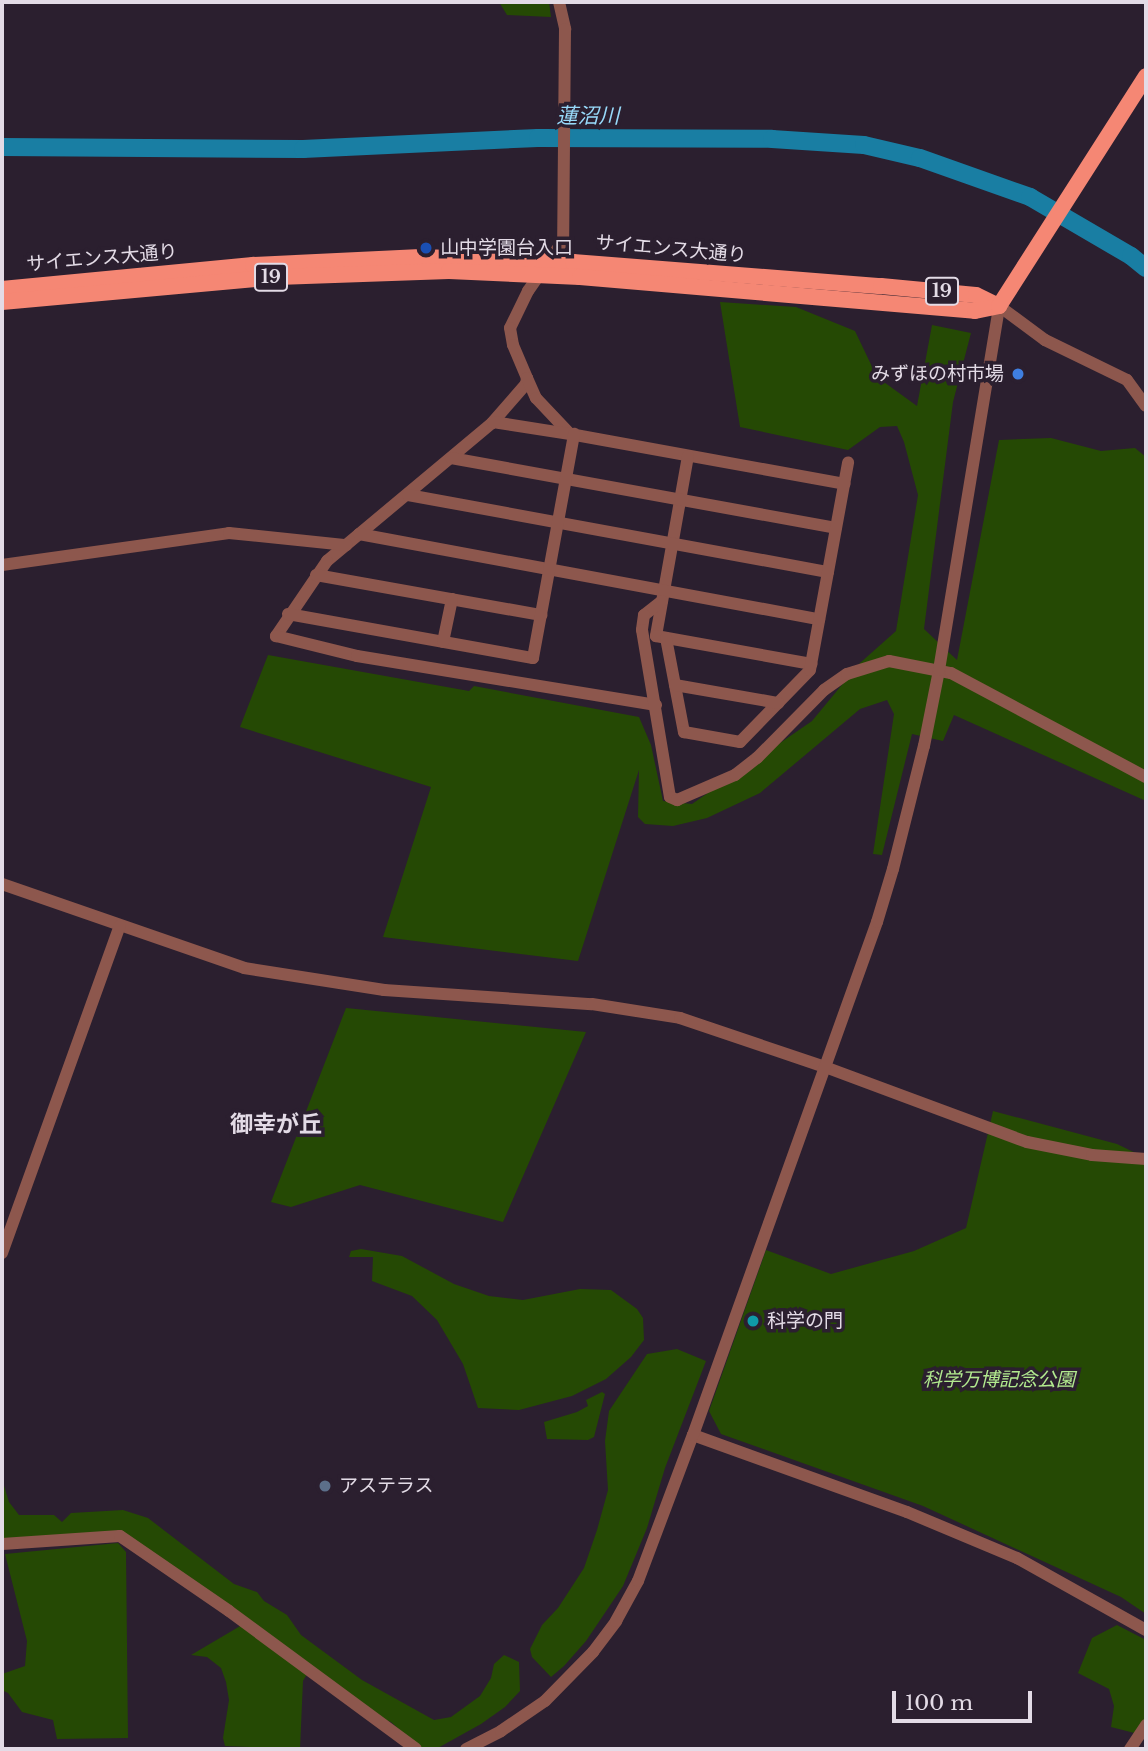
<!DOCTYPE html>
<meta charset="utf-8">
<style>
body{margin:0}
#map{position:relative;width:1148px;height:1751px;overflow:hidden;background:#2b1f2f;font-family:"Libre Baskerville","Noto Sans JP",serif}
div>[style]{position:absolute}
[style*='--x']{left:calc(var(--x)*1px);top:calc(var(--y)*1px);width:calc(var(--w)*1px);rotate:calc(var(--a)*1deg)}
.green>*{inset:0;background:#254904}
.river>*{height:18px;margin:-9px;padding:0 9px;transform-origin:9px;border-radius:9px;background:#197ea3}
.minor>*{height:12px;margin:-6px;padding:0 6px;transform-origin:6px;border-radius:6px;background:#8d574d}
.major>*{height:16px;margin:-8px;padding:0 8px;transform-origin:8px;border-radius:8px;background:#f58774}
.dots>*{width:19px;height:19px;translate:-50% -50%;box-sizing:border-box;border:4px solid #2b1f2f;border-radius:50%}
span{translate:-50% -50%;white-space:nowrap;text-align:center;line-height:1.15;-webkit-text-stroke:7px #2b1f2f;paint-order:stroke}
.shield-label span{padding:2px 5px;background:#2b1f2f;border:2px solid;border-radius:5px;-webkit-text-stroke-width:0}
.shield-label{font-size:18px;color:#e3dbe6;font-weight:700}
.poi-label{font-size:19px;color:#e3dbe6}
.left{translate:0 -50%;text-align:left}
.right{translate:-100% -50%;text-align:right}
.street-label{font-size:19px;color:#e3dbe6}
.park-label{font-size:19px;color:#b2ea8f;font-style:italic}
.water-label{font-size:21px;color:#98dafa;font-style:italic}
.quarter-label{font-size:23px;color:#e3dbe6;font-weight:700}
.frame{position:absolute;inset:0;border:4px solid #e3dbe6;pointer-events:none}
.scale{position:absolute;left:892px;top:1691px;width:140px;height:32px;box-sizing:border-box;border:4px solid #e3dbe6;border-top:0;padding-left:9px;font-size:21px;line-height:24px;white-space:nowrap;color:#e3dbe6;-webkit-text-stroke:5px #2b1f2f;paint-order:stroke}
</style>
<div id="map">
<div class="green">
<div style="clip-path:polygon(499px 2px,549px 2px,551px 17px,507px 15px)"></div>
<div style="clip-path:polygon(720px 302px,796px 307px,855px 331px,877px 377px,917px 406px,932px 325px,971px 333px,953px 402px,924px 629px,957px 660px,999px 440px,1051px 438px,1101px 451px,1135px 448px,1146px 457px,1146px 801px,954px 715px,943px 741px,912px 734px,882px 855px,873px 854px,894px 714px,887px 700px,860px 709px,760px 793px,707px 818px,673px 826px,645px 824px,638px 817px,639px 770px,578px 961px,383px 937px,431px 787px,240px 727px,268px 655px,469px 691px,474px 686px,639px 717px,651px 745px,663px 801px,692px 804px,812px 721px,860px 663px,896px 631px,918px 495px,904px 442px,897px 426px,880px 427px,848px 450px,740px 427px)"></div>
<div style="clip-path:polygon(346px 1008px,586px 1032px,503px 1222px,360px 1185px,291px 1207px,271px 1202px)"></div>
<div style="clip-path:polygon(993px 1111px,1117px 1144px,1146px 1158px,1146px 1614px,1121px 1597px,923px 1506px,721px 1434px,709px 1411px,766px 1250px,831px 1274px,914px 1251px,966px 1228px)"></div>
<div style="clip-path:polygon(361px 1249px,402px 1256px,454px 1284px,489px 1296px,523px 1300px,580px 1289px,611px 1290px,637px 1309px,643px 1318px,644px 1340px,631px 1357px,606px 1379px,572px 1396px,519px 1410px,478px 1408px,463px 1364px,437px 1320px,412px 1296px,372px 1281px,373px 1257px,349px 1257px,351px 1251px)"></div>
<div style="clip-path:polygon(677px 1349px,706px 1361px,665px 1468px,647px 1528px,623px 1586px,586px 1641px,564px 1666px,551px 1677px,532px 1657px,530px 1649px,542px 1625px,558px 1608px,584px 1568px,597px 1530px,608px 1490px,605px 1441px,609px 1411px,647px 1354px)"></div>
<div style="clip-path:polygon(602px 1392px,605px 1394px,594px 1437px,588px 1440px,547px 1439px,544px 1422px,577px 1412px,588px 1406px,586px 1400px)"></div>
<div style="clip-path:polygon(2px 1479px,9px 1502px,19px 1515px,54px 1515px,62px 1522px,71px 1513px,123px 1510px,148px 1518px,234px 1584px,257px 1592px,264px 1601px,287px 1615px,301px 1635px,362px 1680px,434px 1720px,451px 1717px,480px 1696px,491px 1678px,494px 1664px,504px 1655px,519px 1662px,520px 1691px,505px 1707px,481px 1724px,436px 1749px,421px 1749px,391px 1722px,377px 1717px,307px 1674px,303px 1681px,300px 1749px,225px 1746px,223px 1738px,229px 1700px,226px 1682px,221px 1668px,207px 1657px,191px 1655px,247px 1622px,122px 1534px,2px 1541px)"></div>
<div style="clip-path:polygon(118px 1543px,126px 1552px,128px 1738px,57px 1739px,53px 1720px,22px 1712px,8px 1693px,2px 1690px,2px 1674px,25px 1666px,27px 1641px,5px 1554px)"></div>
<div style="clip-path:polygon(1117px 1625px,1146px 1640px,1146px 1736px,1111px 1727px,1114px 1706px,1109px 1689px,1078px 1673px,1092px 1638px)"></div>
</div>
<div class="river">
<div style="--x:2;--y:147;--w:301;--a:0.4"></div>
<div style="--x:303;--y:149;--w:235;--a:-2.7"></div>
<div style="--x:538;--y:138;--w:234;--a:0.2"></div>
<div style="--x:772;--y:139;--w:92;--a:3.7"></div>
<div style="--x:864;--y:145;--w:57;--a:13.1"></div>
<div style="--x:920;--y:158;--w:117;--a:19.5"></div>
<div style="--x:1030;--y:197;--w:117;--a:30.3"></div>
<div style="--x:1131;--y:256;--w:19;--a:39"></div>
</div>
<div class="minor">
<div style="--x:559;--y:2;--w:28;--a:77"></div>
<div style="--x:565;--y:29;--w:212;--a:90.5"></div>
<div style="--x:563;--y:241;--w:61;--a:125"></div>
<div style="--x:528;--y:291;--w:41;--a:115.9"></div>
<div style="--x:510;--y:328;--w:17;--a:80"></div>
<div style="--x:513;--y:345;--w:36;--a:67"></div>
<div style="--x:527;--y:378;--w:6;--a:99"></div>
<div style="--x:526;--y:384;--w:52;--a:131.1"></div>
<div style="--x:492;--y:423;--w:215;--a:140.1"></div>
<div style="--x:327;--y:561;--w:91;--a:124.2"></div>
<div style="--x:276;--y:636;--w:83;--a:13.9"></div>
<div style="--x:357;--y:656;--w:303;--a:9.3"></div>
<div style="--x:527;--y:378;--w:22;--a:66"></div>
<div style="--x:536;--y:398;--w:50;--a:46.6"></div>
<div style="--x:570;--y:434;--w:279;--a:10.3"></div>
<div style="--x:493;--y:422;--w:78;--a:8.9"></div>
<div style="--x:688;--y:456;--w:183;--a:100.1"></div>
<div style="--x:656;--y:636;--w:158;--a:10.2"></div>
<div style="--x:451;--y:458;--w:391;--a:10.3"></div>
<div style="--x:408;--y:495;--w:427;--a:10.4"></div>
<div style="--x:359;--y:534;--w:468;--a:10.5"></div>
<div style="--x:2;--y:565;--w:229;--a:-8"></div>
<div style="--x:229;--y:533;--w:118;--a:5.9"></div>
<div style="--x:316;--y:575;--w:229;--a:10.1"></div>
<div style="--x:662;--y:601;--w:23;--a:142"></div>
<div style="--x:644;--y:615;--w:15;--a:98"></div>
<div style="--x:642;--y:630;--w:169;--a:80.5"></div>
<div style="--x:670;--y:797;--w:8;--a:23"></div>
<div style="--x:677;--y:800;--w:63;--a:-23.3"></div>
<div style="--x:735;--y:775;--w:28;--a:-38"></div>
<div style="--x:757;--y:758;--w:95;--a:-45.4"></div>
<div style="--x:824;--y:690;--w:28;--a:-35"></div>
<div style="--x:847;--y:674;--w:44;--a:-17.2"></div>
<div style="--x:889;--y:661;--w:63;--a:11"></div>
<div style="--x:951;--y:673;--w:221;--a:28.1"></div>
<div style="--x:288;--y:614;--w:249;--a:10.2"></div>
<div style="--x:533;--y:658;--w:228;--a:-79.6"></div>
<div style="--x:666;--y:638;--w:96;--a:79.2"></div>
<div style="--x:684;--y:732;--w:57;--a:10.1"></div>
<div style="--x:740;--y:742;--w:100;--a:-45.8"></div>
<div style="--x:810;--y:670;--w:211;--a:-79.6"></div>
<div style="--x:443;--y:642;--w:44;--a:-78.2"></div>
<div style="--x:675;--y:685;--w:105;--a:9.9"></div>
<div style="--x:2;--y:884;--w:256;--a:19.1"></div>
<div style="--x:244;--y:968;--w:142;--a:8.9"></div>
<div style="--x:384;--y:990;--w:208;--a:3.9"></div>
<div style="--x:592;--y:1004;--w:89;--a:9"></div>
<div style="--x:680;--y:1018;--w:153;--a:18.7"></div>
<div style="--x:825;--y:1067;--w:215;--a:20.4"></div>
<div style="--x:1027;--y:1142;--w:66;--a:11.3"></div>
<div style="--x:1092;--y:1155;--w:54;--a:4.2"></div>
<div style="--x:2;--y:1253;--w:348;--a:-70.2"></div>
<div style="--x:693;--y:1435;--w:227;--a:19.8"></div>
<div style="--x:907;--y:1512;--w:119;--a:22.7"></div>
<div style="--x:1017;--y:1558;--w:148;--a:29.2"></div>
<div style="--x:2;--y:1544;--w:118;--a:-3.9"></div>
<div style="--x:120;--y:1536;--w:132;--a:34.5"></div>
<div style="--x:229;--y:1611;--w:232;--a:36.4"></div>
<div style="--x:466;--y:1749;--w:39;--a:-27"></div>
<div style="--x:501;--y:1731;--w:53;--a:-34.3"></div>
<div style="--x:545;--y:1701;--w:69;--a:-45.6"></div>
<div style="--x:593;--y:1652;--w:39;--a:-53"></div>
<div style="--x:616;--y:1621;--w:46;--a:-61.2"></div>
<div style="--x:638;--y:1581;--w:156;--a:-69.4"></div>
<div style="--x:693;--y:1435;--w:545;--a:-70.27"></div>
<div style="--x:877;--y:922;--w:55;--a:-73.2"></div>
<div style="--x:893;--y:869;--w:127;--a:-75.9"></div>
<div style="--x:924;--y:746;--w:77;--a:-78.8"></div>
<div style="--x:939;--y:670;--w:369;--a:-80.6"></div>
<div style="--x:999;--y:306;--w:57;--a:36.5"></div>
<div style="--x:1045;--y:340;--w:91;--a:26"></div>
<div style="--x:1127;--y:380;--w:32;--a:54"></div>
<div style="--x:1130;--y:1749;--w:29;--a:-56"></div>
</div>
<div class="major">
<div style="--x:2;--y:289;--w:252;--a:-5.5"></div>
<div style="--x:253;--y:265;--w:168;--a:-2.7"></div>
<div style="--x:421;--y:257;--w:152;--a:1.9"></div>
<div style="--x:573;--y:262;--w:309;--a:4.5"></div>
<div style="--x:881;--y:286;--w:95;--a:5.4"></div>
<div style="--x:976;--y:295;--w:25;--a:26"></div>
<div style="--x:2;--y:302;--w:276;--a:-5.2"></div>
<div style="--x:277;--y:277;--w:172;--a:-2"></div>
<div style="--x:449;--y:271;--w:131;--a:2.6"></div>
<div style="--x:580;--y:277;--w:396;--a:4.9"></div>
<div style="--x:975;--y:311;--w:25;--a:-12"></div>
<div style="--x:999;--y:306;--w:273;--a:-57.4"></div>
</div>
<div class="dots">
<div style="left:426px;top:248px;background:#1a4fb4"></div>
<div style="left:1018px;top:374px;background:#3f7fe0"></div>
<div style="left:753px;top:1321px;background:#0f9aa8"></div>
<div style="left:325px;top:1486px;background:#5c6f8a"></div>
</div>
<div class="shield-label">
<span style="left:271px;top:277px">19</span>
<span style="left:942px;top:291px">19</span>
</div>
<div class="poi-label">
<span class="left" style="left:440px;top:248px">山中学園台入口</span>
<span class="right" style="left:1004px;top:374px">みずほの村市場</span>
<span class="left" style="left:767px;top:1321px">科学の門</span>
<span class="left" style="left:339px;top:1486px">アステラス</span>
</div>
<div class="street-label">
<span style="left:671px;top:249px;rotate:5deg">サイエンス大通り</span>
<span style="left:102px;top:258px;rotate:-5deg">サイエンス大通り</span>
</div>
<div class="park-label">
<span style="left:999px;top:1380px">科学万博記念公園</span>
</div>
<div class="water-label">
<span style="left:588px;top:116px">蓮沼川</span>
</div>
<div class="quarter-label">
<span style="left:276px;top:1124px">御幸が丘</span>
</div>
<div class="frame"></div>
<div class="scale">100 m</div>
</div>
